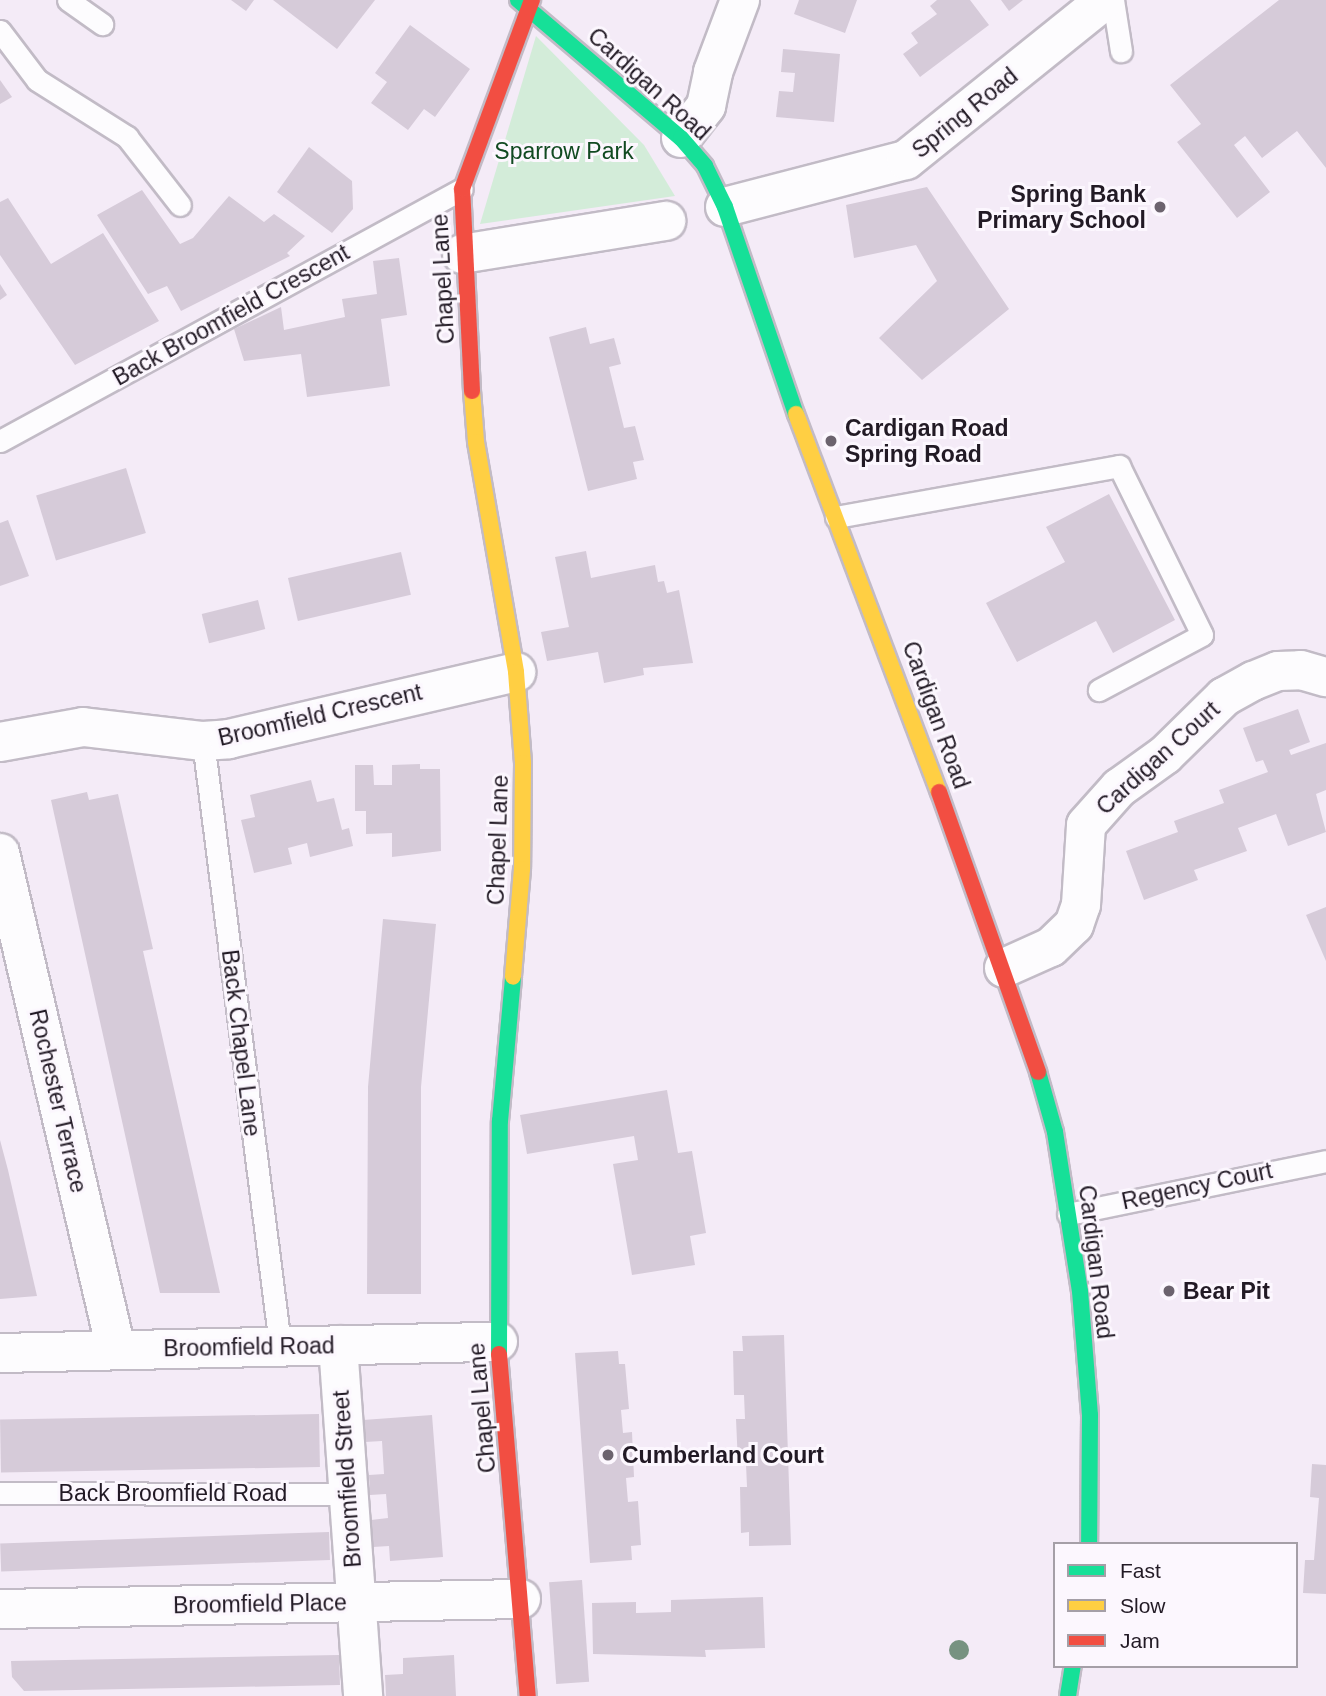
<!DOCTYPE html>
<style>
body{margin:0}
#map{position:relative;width:1326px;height:1696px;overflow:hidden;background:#f4ebf7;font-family:Helvetica,sans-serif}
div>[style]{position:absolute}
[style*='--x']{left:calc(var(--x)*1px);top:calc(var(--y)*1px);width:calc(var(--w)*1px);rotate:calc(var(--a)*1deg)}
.green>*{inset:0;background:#d3ecd9}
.building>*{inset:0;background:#d6cbd9;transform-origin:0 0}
.roads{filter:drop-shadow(2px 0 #c2bbc6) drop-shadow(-2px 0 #c2bbc6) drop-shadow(0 2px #c2bbc6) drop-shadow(0 -2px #c2bbc6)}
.lane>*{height:21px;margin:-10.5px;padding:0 10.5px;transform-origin:10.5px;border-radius:10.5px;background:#fdfcfe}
.street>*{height:38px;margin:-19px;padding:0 19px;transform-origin:19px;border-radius:19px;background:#fdfcfe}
.fast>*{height:16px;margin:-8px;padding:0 8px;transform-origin:8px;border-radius:8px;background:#16e098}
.slow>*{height:16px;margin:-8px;padding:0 8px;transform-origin:8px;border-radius:8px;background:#ffcf43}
.jam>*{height:16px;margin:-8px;padding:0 8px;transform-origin:8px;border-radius:8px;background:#f24e42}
.trees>*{width:20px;height:20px;margin:-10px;border-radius:50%;background:#779281}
.dots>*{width:19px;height:19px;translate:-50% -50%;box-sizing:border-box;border:4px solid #fcf7fe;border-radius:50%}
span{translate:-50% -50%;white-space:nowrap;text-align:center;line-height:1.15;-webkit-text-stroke:6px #fcf7fe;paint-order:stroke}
.street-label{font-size:23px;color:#221a25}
.park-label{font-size:23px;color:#114a21}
.poi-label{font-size:23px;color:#221a25;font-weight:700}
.right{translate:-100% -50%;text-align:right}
.left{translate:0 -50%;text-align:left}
.legend{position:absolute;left:1053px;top:1542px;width:245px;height:126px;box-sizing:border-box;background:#fcf7fe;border:2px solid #a59fa7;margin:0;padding:9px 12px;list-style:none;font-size:21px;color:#221a25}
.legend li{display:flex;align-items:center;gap:14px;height:35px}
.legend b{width:35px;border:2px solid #a59fa7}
</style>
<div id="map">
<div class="green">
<div style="clip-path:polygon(536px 36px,644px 145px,675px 196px,480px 224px)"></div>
</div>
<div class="building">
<div style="clip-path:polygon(231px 0,254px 0,246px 11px)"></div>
<div style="clip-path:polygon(273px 0,375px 0,337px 49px)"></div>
<div style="clip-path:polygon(799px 0,857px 0,845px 33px,794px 14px)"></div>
<div style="clip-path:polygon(937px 0,970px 0,989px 25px,920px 77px,903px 54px,918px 43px,911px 33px,937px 14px,930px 6px)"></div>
<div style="clip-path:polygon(1001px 0,1023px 0,1009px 11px)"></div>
<div style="clip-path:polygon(1279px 0,1326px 0,1326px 168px,1297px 131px,1262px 158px,1245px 136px,1234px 145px,1270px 192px,1237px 218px,1177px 142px,1201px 124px,1170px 85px)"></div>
<div style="clip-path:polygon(410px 25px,470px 69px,435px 117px,424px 109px,408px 130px,371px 103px,387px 82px,375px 73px)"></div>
<div style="clip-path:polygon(783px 49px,840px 54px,834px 122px,776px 117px,779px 91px,793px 92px,795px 73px,781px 72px)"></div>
<div style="clip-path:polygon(0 80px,12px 97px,0 104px)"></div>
<div style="clip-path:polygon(309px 147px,352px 181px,353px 209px,332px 233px,277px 192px)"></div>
<div style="clip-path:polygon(927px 187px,1009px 309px,922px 380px,879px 338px,937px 281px,916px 245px,854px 258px,846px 205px)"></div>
<div style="clip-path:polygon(142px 190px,180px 244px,193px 238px,229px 196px,264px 222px,274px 214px,305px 236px,287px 253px,290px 256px,181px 311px,167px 286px,148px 294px,97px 215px)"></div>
<div style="clip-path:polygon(8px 198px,51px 264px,103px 233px,159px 321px,75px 365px,0 255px,0 202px)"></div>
<div style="clip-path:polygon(399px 258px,407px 315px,381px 319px,390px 386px,307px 397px,301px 354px,244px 361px,234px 329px,281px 307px,284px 330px,345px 317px,342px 299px,377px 294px,373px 261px)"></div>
<div style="clip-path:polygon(0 284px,7px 295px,0 300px)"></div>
<div style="clip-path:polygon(586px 327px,590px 344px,614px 338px,621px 364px,609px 367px,624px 428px,635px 426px,644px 460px,633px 462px,637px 479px,588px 491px,549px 337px)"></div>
<div style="left:126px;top:468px;width:68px;height:94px;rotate:73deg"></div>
<div style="clip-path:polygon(1109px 494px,1175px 620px,1113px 653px,1096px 621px,1017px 662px,986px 603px,1065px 562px,1046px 527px)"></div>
<div style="clip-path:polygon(8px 520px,29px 576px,0 586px,0 523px)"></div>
<div style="clip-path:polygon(586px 551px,591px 578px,655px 565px,658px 582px,664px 581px,667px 593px,679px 590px,693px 663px,643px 668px,644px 675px,604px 683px,598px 652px,547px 661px,541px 632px,569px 627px,555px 557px)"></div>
<div style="left:401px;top:552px;width:44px;height:116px;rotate:77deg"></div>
<div style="left:258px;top:600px;width:30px;height:58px;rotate:76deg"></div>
<div style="clip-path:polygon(1298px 709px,1310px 742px,1289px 750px,1291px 755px,1326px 743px,1326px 790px,1316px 794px,1326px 832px,1288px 846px,1276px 814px,1238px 828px,1247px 851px,1194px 870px,1198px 880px,1144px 900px,1126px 851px,1178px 832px,1174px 821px,1224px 803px,1219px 790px,1268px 772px,1263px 760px,1256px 762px,1243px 728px)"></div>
<div style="clip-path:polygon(420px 764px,420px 769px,440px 769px,441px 851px,392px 857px,392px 833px,366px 834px,366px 811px,355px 811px,355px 765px,373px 765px,374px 785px,392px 785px,392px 765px)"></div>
<div style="clip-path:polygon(311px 780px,317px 802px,334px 798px,342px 830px,349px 828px,353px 846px,310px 857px,307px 843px,288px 848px,292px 864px,254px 873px,241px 820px,255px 817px,250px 795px)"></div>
<div style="clip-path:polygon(87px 792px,89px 800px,118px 794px,153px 949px,143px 951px,220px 1293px,160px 1293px,51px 800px)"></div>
<div style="clip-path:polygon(1326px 907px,1326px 961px,1306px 915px)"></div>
<div style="clip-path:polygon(383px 919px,436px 924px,421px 1087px,421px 1294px,367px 1294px,368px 1087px)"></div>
<div style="clip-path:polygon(667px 1090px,678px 1153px,692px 1151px,706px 1233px,690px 1236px,695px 1265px,632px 1275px,613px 1164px,638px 1160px,634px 1136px,527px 1154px,520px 1115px)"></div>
<div style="clip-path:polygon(0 1140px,8px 1170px,37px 1296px,0 1299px)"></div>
<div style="clip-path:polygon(784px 1335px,791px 1545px,749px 1546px,749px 1532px,741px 1533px,740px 1487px,747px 1487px,746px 1464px,738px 1464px,736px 1419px,745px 1419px,744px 1395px,734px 1395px,733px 1351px,743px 1351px,742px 1336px)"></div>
<div style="clip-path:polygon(618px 1351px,619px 1364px,625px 1364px,629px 1409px,621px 1410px,623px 1433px,632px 1432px,634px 1477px,626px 1478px,628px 1502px,638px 1501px,641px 1545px,631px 1546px,632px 1560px,590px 1563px,575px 1353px)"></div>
<div style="left:319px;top:1414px;width:53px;height:319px;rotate:89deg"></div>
<div style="clip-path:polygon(432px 1415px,443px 1557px,390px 1561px,389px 1546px,373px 1547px,371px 1520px,388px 1518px,386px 1494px,370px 1495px,369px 1475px,384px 1474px,382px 1441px,365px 1442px,363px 1420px)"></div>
<div style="clip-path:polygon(1312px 1464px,1326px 1465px,1326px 1594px,1303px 1593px,1305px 1560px,1314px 1560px,1319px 1498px,1310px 1497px)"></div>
<div style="left:329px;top:1532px;width:28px;height:329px;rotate:88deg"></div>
<div style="left:582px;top:1580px;width:102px;height:33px;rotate:86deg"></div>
<div style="clip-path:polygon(763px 1597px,765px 1648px,705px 1650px,706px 1657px,593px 1654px,592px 1603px,636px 1602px,636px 1613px,671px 1612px,671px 1600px)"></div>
<div style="clip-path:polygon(339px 1655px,340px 1685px,24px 1691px,12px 1677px,11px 1661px)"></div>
<div style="clip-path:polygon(454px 1655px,456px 1696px,386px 1696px,385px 1675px,403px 1674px,403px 1658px)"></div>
</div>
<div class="roads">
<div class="lane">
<div style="--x:68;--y:0;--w:42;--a:35.2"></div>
<div style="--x:1113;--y:0;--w:52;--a:81.1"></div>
<div style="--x:0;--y:31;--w:61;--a:52.9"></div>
<div style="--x:37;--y:80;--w:107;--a:32.3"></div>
<div style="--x:127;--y:137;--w:86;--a:52.1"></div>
<div style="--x:0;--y:441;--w:526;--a:-28.61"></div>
<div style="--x:836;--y:517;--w:288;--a:-10.2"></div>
<div style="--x:1119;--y:466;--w:188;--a:63.8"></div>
<div style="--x:1202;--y:635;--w:117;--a:151.9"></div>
<div style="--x:203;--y:741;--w:609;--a:82.73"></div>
<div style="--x:1068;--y:1214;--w:263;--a:-11.6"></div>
<div style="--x:0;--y:1493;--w:347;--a:0.2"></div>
</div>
<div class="street">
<div style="--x:681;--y:138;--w:41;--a:-52"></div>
<div style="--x:706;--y:106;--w:35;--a:-78"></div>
<div style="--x:713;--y:72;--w:77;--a:-69.4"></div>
<div style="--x:725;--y:207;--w:187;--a:-14.6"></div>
<div style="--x:906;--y:160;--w:255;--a:-38.8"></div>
<div style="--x:462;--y:254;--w:207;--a:-9.2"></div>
<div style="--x:0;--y:742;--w:84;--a:-10.2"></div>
<div style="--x:83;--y:727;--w:121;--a:6.7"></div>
<div style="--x:203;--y:741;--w:26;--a:-4"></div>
<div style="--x:229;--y:739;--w:295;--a:-13.1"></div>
<div style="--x:0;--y:853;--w:509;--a:76.84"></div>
<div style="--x:1004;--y:968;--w:51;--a:-24.1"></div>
<div style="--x:1051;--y:947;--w:32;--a:-44"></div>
<div style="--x:1074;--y:925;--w:21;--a:-71"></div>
<div style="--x:1081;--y:905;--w:80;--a:-86.4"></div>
<div style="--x:1086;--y:825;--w:50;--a:-48.3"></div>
<div style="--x:1119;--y:788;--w:57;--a:-35.7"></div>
<div style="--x:1165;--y:755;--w:83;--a:-44.5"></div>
<div style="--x:1224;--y:697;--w:33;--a:-29"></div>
<div style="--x:1253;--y:681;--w:27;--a:-22"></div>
<div style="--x:1278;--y:671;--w:23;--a:-2"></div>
<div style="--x:1301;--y:670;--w:26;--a:16"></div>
<div style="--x:338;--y:1345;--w:352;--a:85.9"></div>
<div style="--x:0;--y:1353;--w:498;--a:-1.3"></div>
<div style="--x:0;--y:1609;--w:521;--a:-1.1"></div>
</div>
<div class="fast">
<div style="--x:518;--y:0;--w:214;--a:40.3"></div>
<div style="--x:681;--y:138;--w:37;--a:49"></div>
<div style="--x:705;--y:166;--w:46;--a:64"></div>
<div style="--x:725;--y:207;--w:219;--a:71.1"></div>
<div style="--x:1038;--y:1072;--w:62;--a:74.2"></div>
<div style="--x:1055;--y:1132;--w:161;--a:81.1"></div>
<div style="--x:1080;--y:1291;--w:124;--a:85.4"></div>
<div style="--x:1090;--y:1415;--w:129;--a:90.4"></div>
<div style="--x:499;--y:1354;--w:233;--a:-89.8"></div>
<div style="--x:500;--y:1121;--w:145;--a:-84.8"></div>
<div style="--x:1068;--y:1696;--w:30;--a:-81"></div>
</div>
<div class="slow">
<div style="--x:472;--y:391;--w:51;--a:85.5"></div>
<div style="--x:476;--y:442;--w:233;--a:80.1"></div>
<div style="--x:516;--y:672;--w:91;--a:85.6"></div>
<div style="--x:523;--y:763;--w:106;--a:90.5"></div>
<div style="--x:522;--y:869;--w:108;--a:94.8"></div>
<div style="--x:796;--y:414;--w:404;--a:69.3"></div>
</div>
<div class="jam">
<div style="--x:472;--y:391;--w:202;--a:-92.8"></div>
<div style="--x:462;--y:189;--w:202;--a:-69.7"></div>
<div style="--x:939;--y:792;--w:297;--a:70.5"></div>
<div style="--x:499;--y:1354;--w:343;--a:85.2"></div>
</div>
</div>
<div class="trees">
<div style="left:959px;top:1650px"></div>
</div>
<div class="dots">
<div style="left:1160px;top:207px;background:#6c636e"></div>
<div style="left:831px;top:441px;background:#6c636e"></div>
<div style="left:1169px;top:1291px;background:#6c636e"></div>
<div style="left:608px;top:1455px;background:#6c636e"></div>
</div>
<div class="street-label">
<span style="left:649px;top:84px;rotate:42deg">Cardigan Road</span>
<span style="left:965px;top:113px;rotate:-39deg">Spring Road</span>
<span style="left:443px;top:279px;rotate:-93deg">Chapel Lane</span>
<span style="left:231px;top:315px;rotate:-29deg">Back Broomfield Crescent</span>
<span style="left:320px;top:715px;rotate:-13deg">Broomfield Crescent</span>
<span style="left:936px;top:715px;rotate:70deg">Cardigan Road</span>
<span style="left:1158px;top:758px;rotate:-42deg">Cardigan Court</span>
<span style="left:498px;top:840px;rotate:-88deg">Chapel Lane</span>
<span style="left:241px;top:1043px;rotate:83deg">Back Chapel Lane</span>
<span style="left:58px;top:1101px;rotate:77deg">Rochester Terrace</span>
<span style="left:1197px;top:1186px;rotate:-12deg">Regency Court</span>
<span style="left:1096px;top:1262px;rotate:83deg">Cardigan Road</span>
<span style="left:249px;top:1347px;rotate:-1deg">Broomfield Road</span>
<span style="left:482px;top:1408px;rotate:-95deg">Chapel Lane</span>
<span style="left:347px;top:1479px;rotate:-94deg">Broomfield Street</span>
<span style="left:173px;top:1493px">Back Broomfield Road</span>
<span style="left:260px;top:1604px;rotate:-1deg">Broomfield Place</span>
</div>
<div class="park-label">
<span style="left:564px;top:151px">Sparrow Park</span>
</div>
<div class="poi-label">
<span class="right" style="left:1146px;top:207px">Spring Bank<br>Primary School</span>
<span class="left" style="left:845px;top:441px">Cardigan Road<br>Spring Road</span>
<span class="left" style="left:1183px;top:1291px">Bear Pit</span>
<span class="left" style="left:622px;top:1455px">Cumberland Court</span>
</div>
<ul class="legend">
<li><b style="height:9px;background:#16e098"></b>Fast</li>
<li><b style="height:9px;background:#ffcf43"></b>Slow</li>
<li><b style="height:9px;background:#f24e42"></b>Jam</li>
</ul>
</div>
